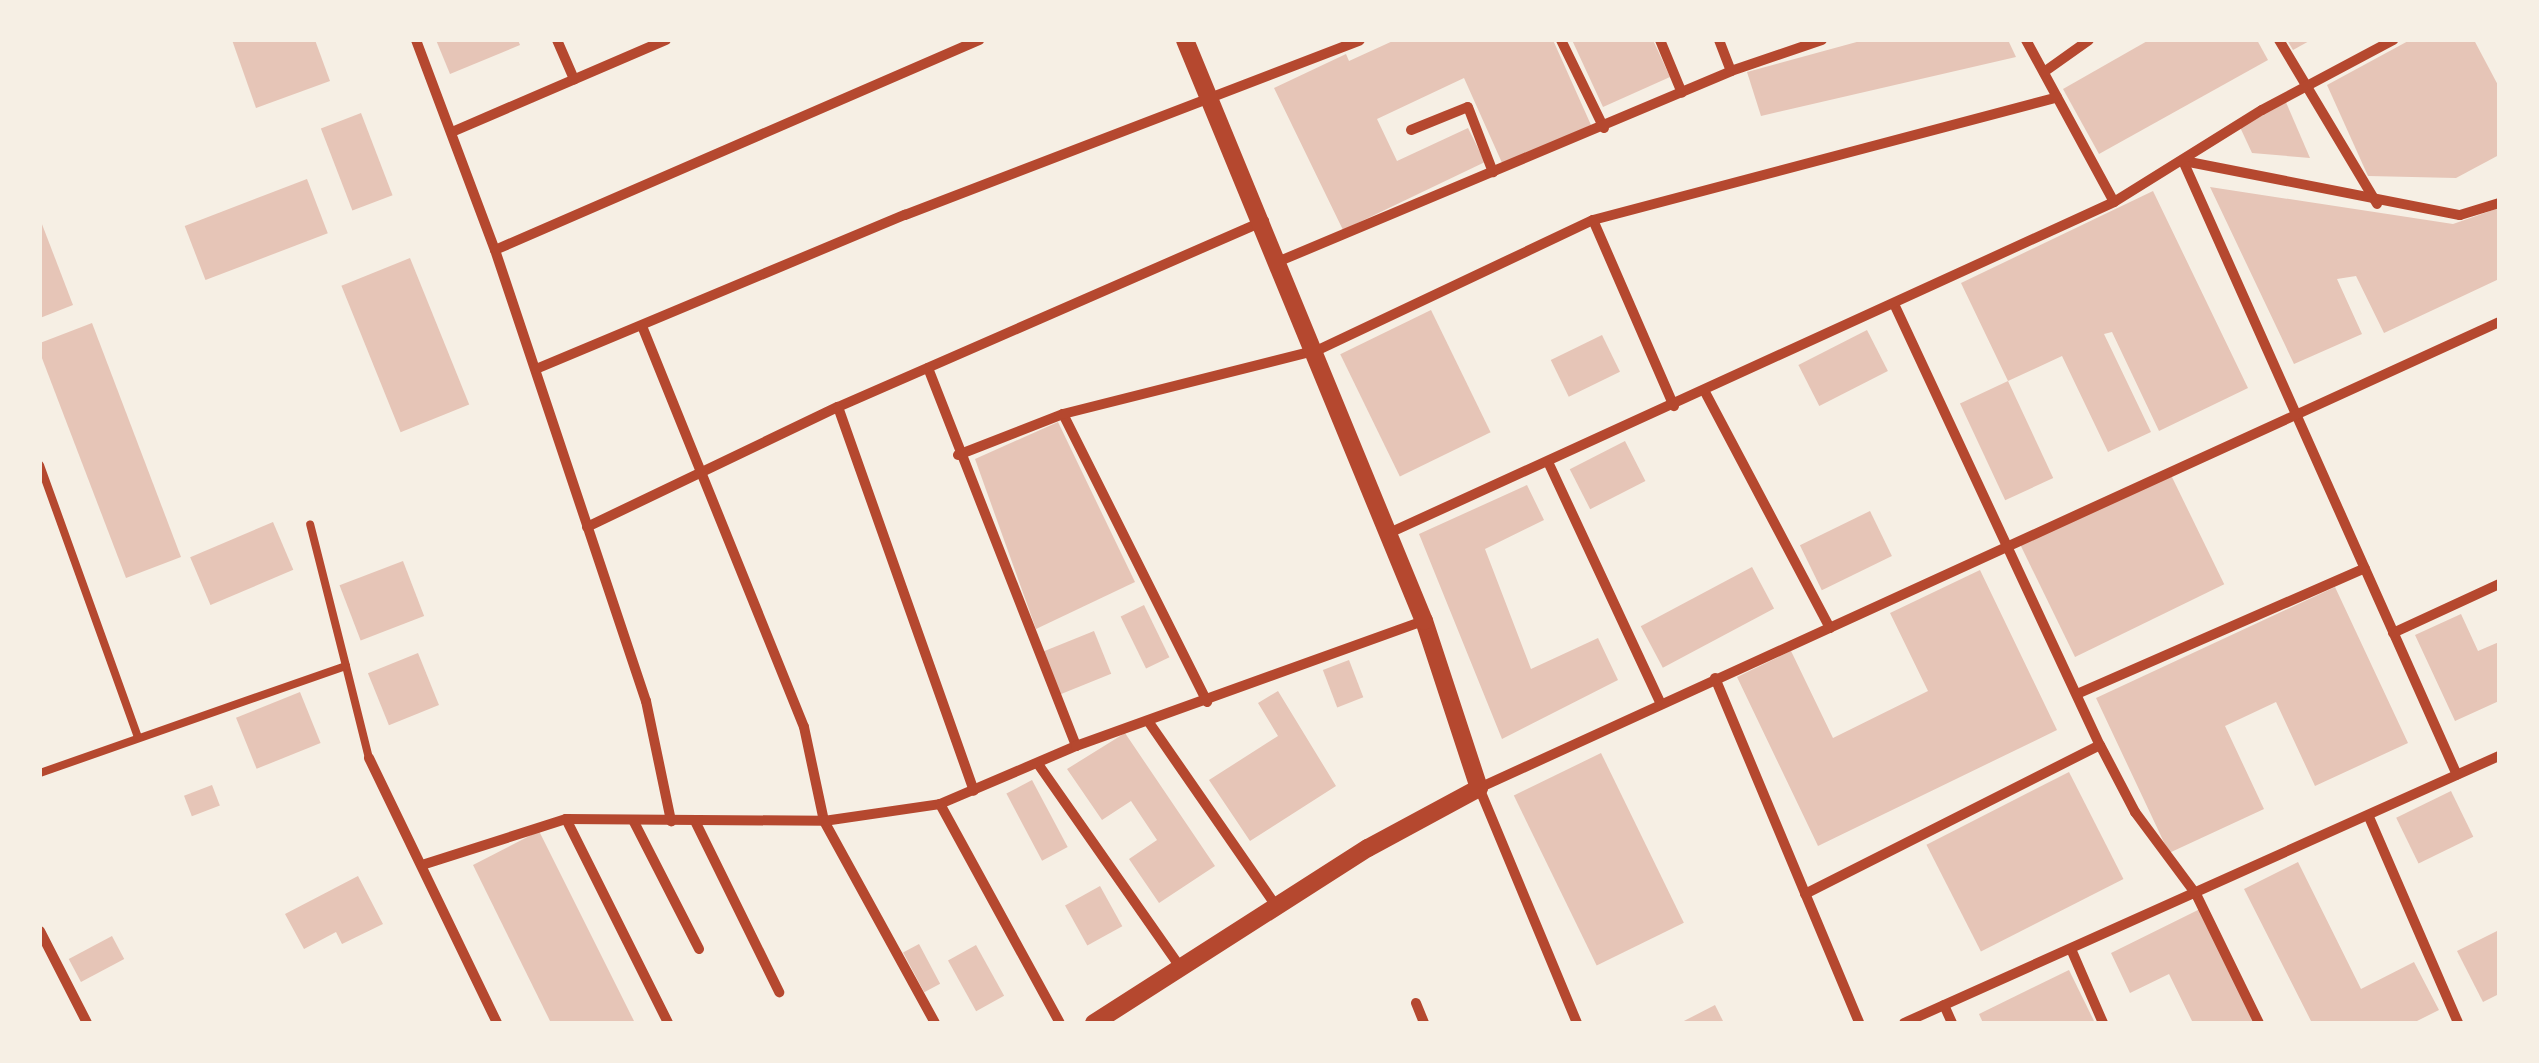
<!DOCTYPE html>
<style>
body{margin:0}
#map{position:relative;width:2539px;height:1063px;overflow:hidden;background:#f6efe4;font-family:"Archivo Narrow",sans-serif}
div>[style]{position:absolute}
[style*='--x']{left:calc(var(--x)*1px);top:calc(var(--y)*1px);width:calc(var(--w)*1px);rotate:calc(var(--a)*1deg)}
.building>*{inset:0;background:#e6c5b7;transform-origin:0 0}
.service>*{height:8px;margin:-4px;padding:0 4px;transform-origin:4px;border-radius:4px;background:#b5482f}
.minor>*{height:10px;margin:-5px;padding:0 5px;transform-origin:5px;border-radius:5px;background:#b5482f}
.tertiary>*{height:18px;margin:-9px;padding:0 9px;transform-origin:9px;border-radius:9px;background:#b5482f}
span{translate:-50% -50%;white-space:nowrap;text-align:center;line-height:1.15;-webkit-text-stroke:8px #f6efe4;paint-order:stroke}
.frame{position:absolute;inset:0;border:42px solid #f6efe4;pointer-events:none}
</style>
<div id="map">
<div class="building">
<div style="clip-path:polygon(232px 40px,315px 40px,330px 81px,256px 108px)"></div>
<div style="clip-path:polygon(436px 40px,518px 40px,520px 45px,450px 74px)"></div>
<div style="clip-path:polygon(1395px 40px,1553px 40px,1591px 125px,1503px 165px,1464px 78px,1377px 119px,1397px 161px,1468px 128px,1485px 162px,1343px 230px,1274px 88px,1346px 54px,1349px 61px)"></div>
<div style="clip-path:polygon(1572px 40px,1653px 40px,1670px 77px,1603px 107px)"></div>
<div style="clip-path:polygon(1864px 40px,2008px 40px,2016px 57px,1761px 116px,1747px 72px)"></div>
<div style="clip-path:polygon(2149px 40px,2257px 40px,2268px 60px,2099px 154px,2063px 89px)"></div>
<div style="clip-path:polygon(2287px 40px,2311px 40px,2293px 50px)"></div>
<div style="clip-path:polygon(2410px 40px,2474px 40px,2499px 87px,2499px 155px,2456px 178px,2368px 176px,2327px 85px)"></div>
<div style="clip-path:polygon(2285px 100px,2310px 158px,2252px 153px,2239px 125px)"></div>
<div style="left:361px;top:113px;width:88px;height:43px;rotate:69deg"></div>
<div style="left:307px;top:179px;width:58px;height:131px;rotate:69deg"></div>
<div style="clip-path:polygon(2210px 187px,2453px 224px,2499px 208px,2499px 279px,2384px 333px,2356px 276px,2337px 279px,2362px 334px,2294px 364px)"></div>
<div style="clip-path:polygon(2153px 191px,2248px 388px,2159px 431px,2112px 332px,2104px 334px,2151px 432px,2108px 452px,2062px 356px,2008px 381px,1961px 283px)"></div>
<div style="clip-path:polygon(40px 219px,73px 305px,40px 318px)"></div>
<div style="left:410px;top:258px;width:158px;height:74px;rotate:68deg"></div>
<div style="left:1431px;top:310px;width:136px;height:101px;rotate:64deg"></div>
<div style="clip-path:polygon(92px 323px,181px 557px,126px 578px,40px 353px,40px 343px)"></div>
<div style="left:1867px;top:330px;width:46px;height:77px;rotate:63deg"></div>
<div style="left:1602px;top:335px;width:41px;height:57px;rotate:64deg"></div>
<div style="left:2008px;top:381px;width:107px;height:53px;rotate:65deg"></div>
<div style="clip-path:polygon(1058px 422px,1135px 582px,1036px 629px,975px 459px)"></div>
<div style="left:1625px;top:441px;width:45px;height:62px;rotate:63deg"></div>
<div style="left:2169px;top:471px;width:126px;height:166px;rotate:64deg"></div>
<div style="clip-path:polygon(1527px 485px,1544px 520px,1485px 549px,1531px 669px,1598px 638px,1618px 680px,1502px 739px,1419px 534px)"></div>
<div style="left:1870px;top:511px;width:50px;height:78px;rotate:64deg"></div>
<div style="left:273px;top:522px;width:52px;height:90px;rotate:67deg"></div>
<div style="left:403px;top:561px;width:59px;height:68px;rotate:69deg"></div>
<div style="left:1752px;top:567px;width:47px;height:126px;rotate:62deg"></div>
<div style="clip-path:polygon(1980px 570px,2057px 730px,1818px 846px,1737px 677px,1791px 651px,1833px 738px,1928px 691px,1890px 613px)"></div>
<div style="clip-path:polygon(2335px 587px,2408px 743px,2315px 786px,2276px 702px,2225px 726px,2264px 809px,2169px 853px,2096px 698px)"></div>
<div style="left:1144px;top:605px;width:58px;height:26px;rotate:64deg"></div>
<div style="clip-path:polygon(2461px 614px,2478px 651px,2499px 642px,2499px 701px,2455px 721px,2415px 635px)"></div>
<div style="left:1094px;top:631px;width:46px;height:56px;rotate:68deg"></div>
<div style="left:418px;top:653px;width:56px;height:54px;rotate:68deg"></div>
<div style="left:1349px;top:660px;width:40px;height:28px;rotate:69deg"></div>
<div style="clip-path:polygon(1278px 691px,1336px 786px,1250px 841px,1209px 780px,1278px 736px,1258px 703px)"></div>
<div style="left:300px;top:692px;width:55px;height:69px;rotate:68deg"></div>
<div style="clip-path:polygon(1125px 733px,1215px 866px,1159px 903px,1129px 859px,1157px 840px,1131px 801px,1102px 820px,1067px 769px)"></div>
<div style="left:1601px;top:753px;width:189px;height:97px;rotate:64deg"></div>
<div style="left:2069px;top:772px;width:120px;height:160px;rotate:63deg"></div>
<div style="left:1032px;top:780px;width:76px;height:29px;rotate:62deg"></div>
<div style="left:212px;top:785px;width:22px;height:30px;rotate:69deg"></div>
<div style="left:2451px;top:791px;width:51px;height:61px;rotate:64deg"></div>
<div style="clip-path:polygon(539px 831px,635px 1023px,551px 1023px,473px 865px)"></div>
<div style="clip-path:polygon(2298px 862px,2361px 989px,2414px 962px,2439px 1010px,2413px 1023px,2312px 1023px,2244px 889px)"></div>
<div style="clip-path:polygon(358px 876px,383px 924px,342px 944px,336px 932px,304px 949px,285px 914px)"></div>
<div style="left:1100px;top:886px;width:46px;height:40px;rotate:61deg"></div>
<div style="clip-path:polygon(2200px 909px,2256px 1023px,2193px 1023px,2169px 974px,2130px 993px,2111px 953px)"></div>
<div style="clip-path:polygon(2499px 930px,2499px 994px,2483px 1002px,2457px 951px)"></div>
<div style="left:112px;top:936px;width:26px;height:49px;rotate:62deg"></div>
<div style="left:919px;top:944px;width:45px;height:18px;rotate:62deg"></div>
<div style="left:976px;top:945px;width:58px;height:32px;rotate:61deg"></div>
<div style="clip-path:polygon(2069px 970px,2095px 1023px,1983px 1023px,1979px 1014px)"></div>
<div style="clip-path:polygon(1715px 1005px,1724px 1023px,1680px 1023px)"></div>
</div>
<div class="service">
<div style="--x:40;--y:465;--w:287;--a:70.2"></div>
<div style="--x:346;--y:666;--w:95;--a:76"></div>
<div style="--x:40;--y:773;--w:324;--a:-19.3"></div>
<div style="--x:346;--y:666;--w:146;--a:-104.2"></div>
</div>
<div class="minor">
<div style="--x:416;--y:40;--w:224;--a:69.4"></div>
<div style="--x:495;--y:250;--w:476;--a:71.5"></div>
<div style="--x:646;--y:701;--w:123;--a:78.2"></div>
<div style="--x:557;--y:40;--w:43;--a:66.4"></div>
<div style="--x:1561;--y:40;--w:98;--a:64"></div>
<div style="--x:1660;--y:40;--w:57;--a:67.5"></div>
<div style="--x:1719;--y:40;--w:33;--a:69"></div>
<div style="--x:2026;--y:40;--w:184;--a:61.5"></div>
<div style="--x:2279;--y:40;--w:191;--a:59.1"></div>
<div style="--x:2044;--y:72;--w:55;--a:-35.4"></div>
<div style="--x:1411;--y:130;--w:61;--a:-22"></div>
<div style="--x:1468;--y:107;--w:70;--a:69"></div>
<div style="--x:452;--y:132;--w:233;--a:-23.3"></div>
<div style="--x:2183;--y:161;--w:672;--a:65.95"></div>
<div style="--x:2184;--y:161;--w:281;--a:11.1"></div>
<div style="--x:2460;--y:215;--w:41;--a:-17.1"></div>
<div style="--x:1593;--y:220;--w:203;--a:66.5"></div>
<div style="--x:495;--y:250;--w:528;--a:-23.46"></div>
<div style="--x:1275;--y:263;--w:495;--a:-22.8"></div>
<div style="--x:1731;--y:71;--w:96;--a:-18.8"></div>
<div style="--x:1895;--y:306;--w:485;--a:65"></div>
<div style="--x:2100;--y:745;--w:76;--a:62.4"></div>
<div style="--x:2135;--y:812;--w:102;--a:53.4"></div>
<div style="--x:2196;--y:894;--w:144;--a:64"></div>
<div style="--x:642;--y:326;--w:432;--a:68"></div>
<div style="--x:804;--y:727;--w:96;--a:78"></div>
<div style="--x:824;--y:821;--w:230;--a:61.2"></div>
<div style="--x:928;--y:368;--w:406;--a:68.6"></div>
<div style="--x:536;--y:369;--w:400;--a:-22.7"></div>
<div style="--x:905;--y:215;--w:487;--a:-21"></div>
<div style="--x:1705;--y:392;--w:267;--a:62.1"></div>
<div style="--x:838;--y:407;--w:407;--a:70.5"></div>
<div style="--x:1063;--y:414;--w:322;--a:63.4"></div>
<div style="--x:958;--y:455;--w:113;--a:-21.3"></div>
<div style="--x:1063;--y:414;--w:263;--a:-14.1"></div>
<div style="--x:1318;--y:350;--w:304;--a:-25.3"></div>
<div style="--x:1593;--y:220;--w:480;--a:-14.8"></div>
<div style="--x:1549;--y:464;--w:263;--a:65"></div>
<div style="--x:587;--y:527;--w:278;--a:-25.6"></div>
<div style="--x:838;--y:407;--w:465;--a:-23.6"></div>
<div style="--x:1387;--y:534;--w:799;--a:-24.54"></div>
<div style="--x:2114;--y:202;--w:174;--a:-31.9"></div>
<div style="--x:2262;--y:110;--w:149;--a:-28.1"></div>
<div style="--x:2393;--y:633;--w:117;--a:-24.8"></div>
<div style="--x:1715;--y:678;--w:374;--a:67.3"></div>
<div style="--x:2077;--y:694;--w:314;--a:-23.6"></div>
<div style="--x:1148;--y:721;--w:226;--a:55.3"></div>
<div style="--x:369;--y:758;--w:294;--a:64.2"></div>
<div style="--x:1038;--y:764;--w:248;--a:55"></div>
<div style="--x:940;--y:804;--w:250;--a:61.3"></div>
<div style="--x:2369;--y:817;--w:224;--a:66.6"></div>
<div style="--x:566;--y:819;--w:228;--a:63.4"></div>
<div style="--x:633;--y:820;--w:145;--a:62.9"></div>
<div style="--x:695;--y:821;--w:191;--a:63.8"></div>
<div style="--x:422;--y:865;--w:151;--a:-17.7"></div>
<div style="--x:566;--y:819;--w:258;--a:0.4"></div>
<div style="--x:824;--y:821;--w:117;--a:-8.3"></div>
<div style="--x:940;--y:804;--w:148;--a:-23.1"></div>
<div style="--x:1076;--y:746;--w:370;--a:-19.8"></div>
<div style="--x:1805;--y:894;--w:330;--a:-26.8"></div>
<div style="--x:40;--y:931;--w:103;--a:62.9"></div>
<div style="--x:2071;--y:949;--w:81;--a:66.6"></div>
<div style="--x:1416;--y:1003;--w:22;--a:68"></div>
<div style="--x:1944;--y:1005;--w:20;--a:66"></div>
<div style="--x:1577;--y:1023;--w:255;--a:-112.6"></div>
<div style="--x:1479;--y:788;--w:1121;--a:-24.55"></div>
<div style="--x:1904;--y:1023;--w:652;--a:-24.17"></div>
</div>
<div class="tertiary">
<div style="--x:1094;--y:1023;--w:325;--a:-32.6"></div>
<div style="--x:1368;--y:848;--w:126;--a:-28.4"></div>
<div style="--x:1479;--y:788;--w:176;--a:-108.2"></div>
<div style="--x:1424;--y:621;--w:628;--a:-112.36"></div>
</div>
<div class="frame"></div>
</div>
